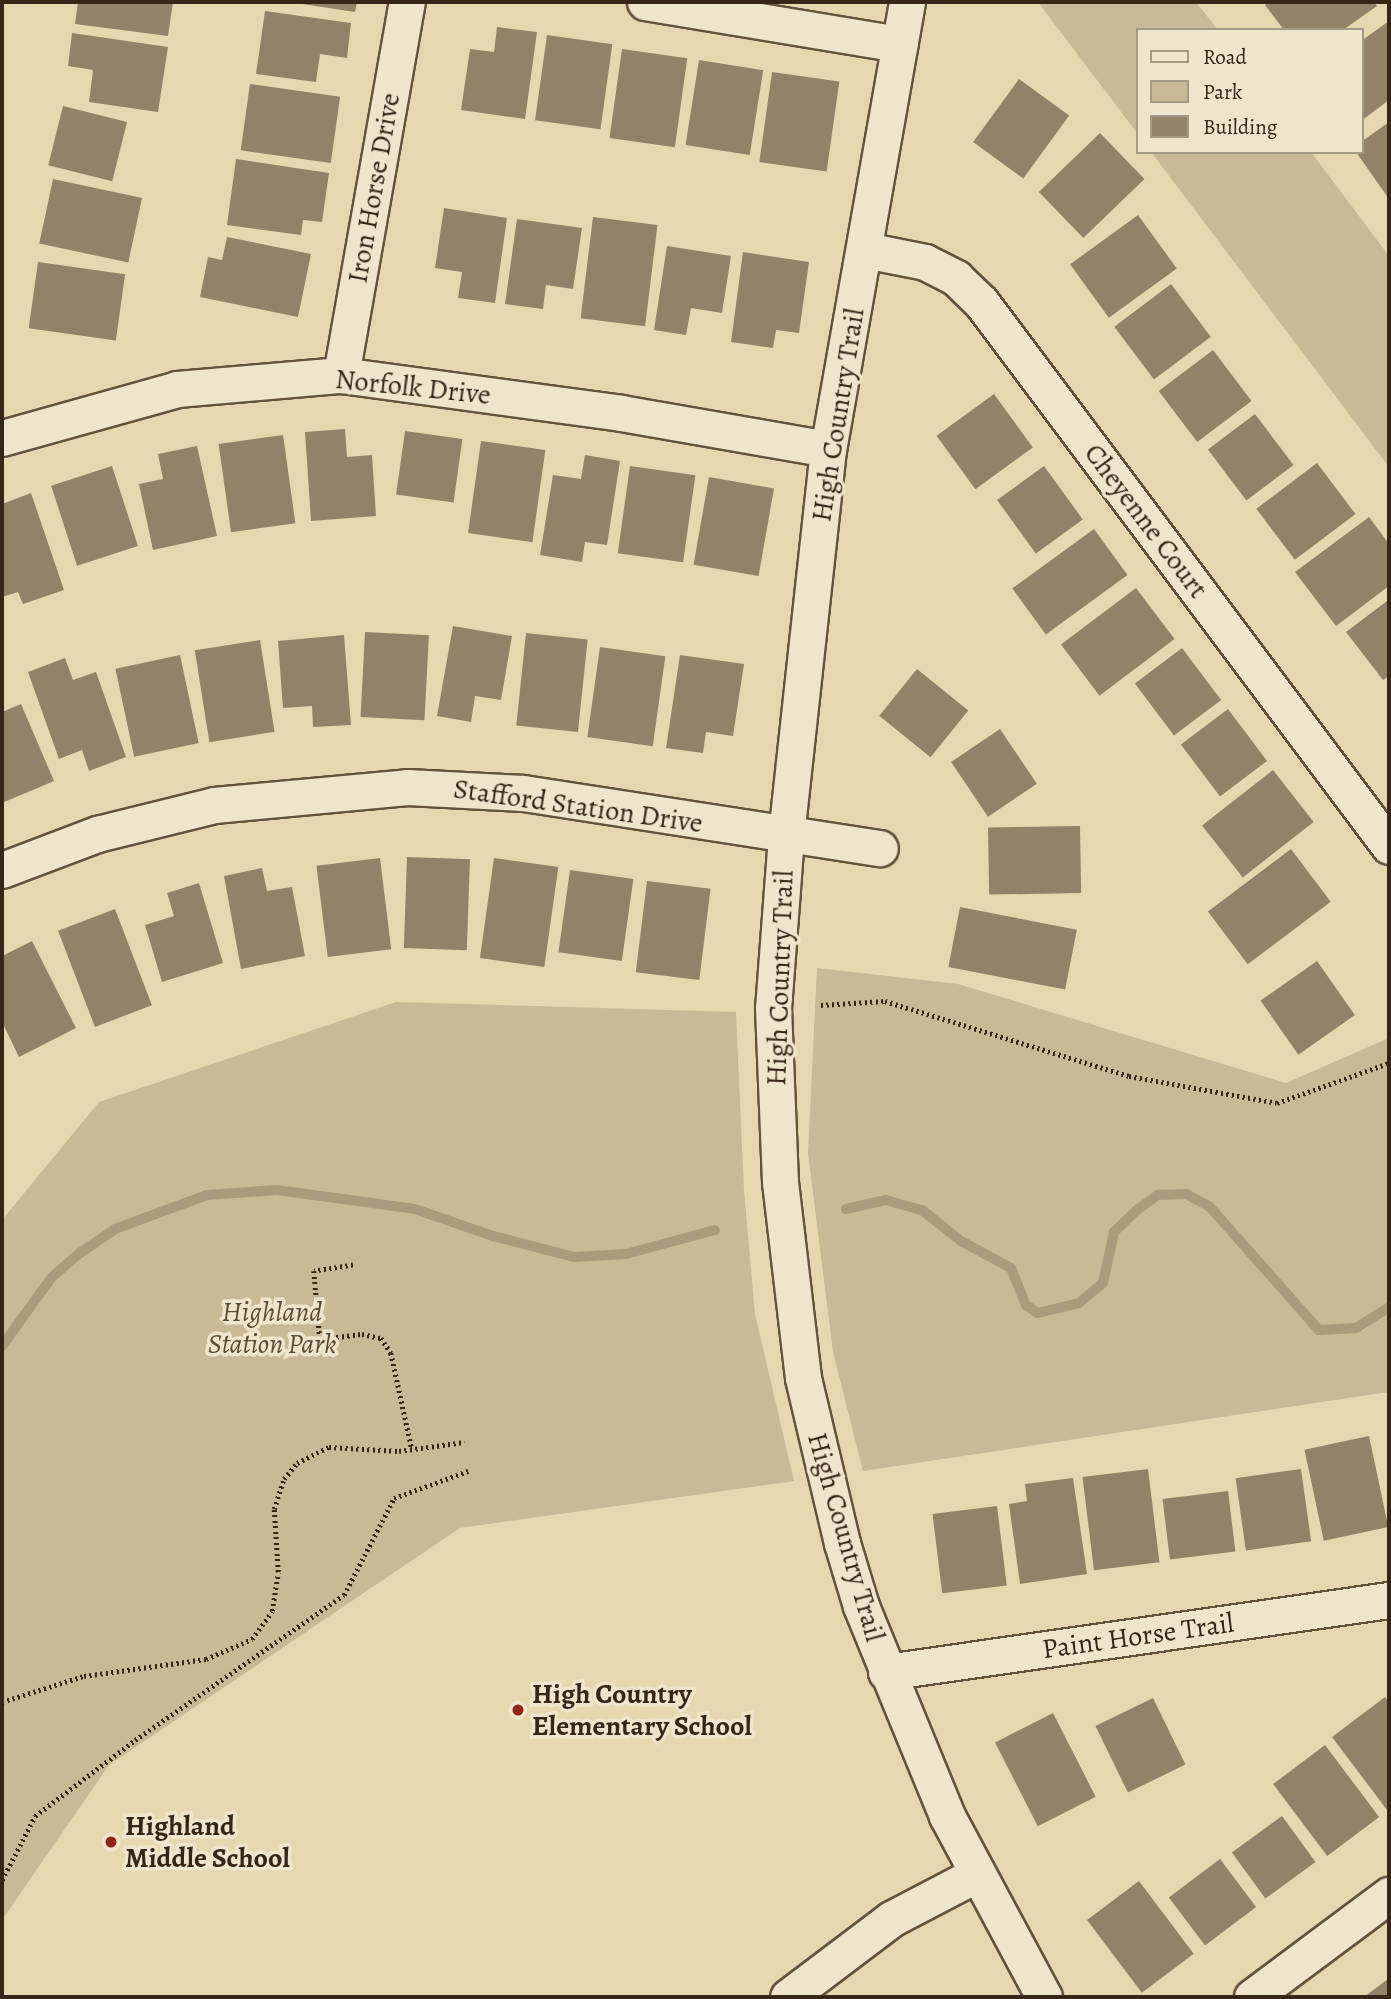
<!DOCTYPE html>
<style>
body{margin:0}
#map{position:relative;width:1391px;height:1999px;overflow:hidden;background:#e7d7b0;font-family:Alegreya,serif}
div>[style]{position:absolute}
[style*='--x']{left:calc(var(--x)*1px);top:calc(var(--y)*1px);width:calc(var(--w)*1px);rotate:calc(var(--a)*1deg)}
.green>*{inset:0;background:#c9b996}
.stream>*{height:10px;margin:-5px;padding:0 5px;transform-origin:5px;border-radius:5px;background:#ab9a7c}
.building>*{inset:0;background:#938267;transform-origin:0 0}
.path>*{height:4.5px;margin-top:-2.25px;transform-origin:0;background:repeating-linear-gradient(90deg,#372518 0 2px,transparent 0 5.5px)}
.roads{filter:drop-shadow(2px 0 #63523e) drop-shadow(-2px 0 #63523e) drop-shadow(0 2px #63523e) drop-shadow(0 -2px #63523e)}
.minor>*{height:35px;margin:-17.5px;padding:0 17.5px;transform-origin:17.5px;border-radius:17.5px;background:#efe5cc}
.dots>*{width:19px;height:19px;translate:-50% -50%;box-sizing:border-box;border:4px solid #efe5cc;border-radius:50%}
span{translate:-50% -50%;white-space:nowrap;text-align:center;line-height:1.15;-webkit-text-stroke:7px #efe5cc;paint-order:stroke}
.street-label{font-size:28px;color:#372518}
.park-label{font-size:28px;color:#5c4a38;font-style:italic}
.poi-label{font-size:28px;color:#372518;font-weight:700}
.left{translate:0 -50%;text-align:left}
.frame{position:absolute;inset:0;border:4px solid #372518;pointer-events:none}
.legend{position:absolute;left:1136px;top:28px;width:228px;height:126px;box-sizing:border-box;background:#efe5cc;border:2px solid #a59884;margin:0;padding:9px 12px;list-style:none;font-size:21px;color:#372518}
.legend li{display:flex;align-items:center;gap:14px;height:35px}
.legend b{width:35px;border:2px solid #a59884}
</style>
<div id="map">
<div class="green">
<div style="clip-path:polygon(1038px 2px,1196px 2px,1218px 30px,1137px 30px,1137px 133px)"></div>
<div style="clip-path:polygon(1151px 152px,1311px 152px,1389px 256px,1389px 467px)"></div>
<div style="clip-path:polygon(817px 968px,958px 984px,1286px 1083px,1389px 1038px,1389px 1392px,863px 1471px,833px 1352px,808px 1153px)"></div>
<div style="clip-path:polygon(396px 1002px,736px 1012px,744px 1190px,755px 1314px,794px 1481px,460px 1528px,109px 1765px,2px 1920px,2px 1220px,99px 1102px)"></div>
</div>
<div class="stream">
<div style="--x:846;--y:1209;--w:41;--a:-12.7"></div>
<div style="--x:886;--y:1200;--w:37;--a:16"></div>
<div style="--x:922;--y:1210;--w:50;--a:38.5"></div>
<div style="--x:961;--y:1241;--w:57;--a:28.4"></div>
<div style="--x:1011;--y:1268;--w:40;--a:68"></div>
<div style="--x:1026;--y:1305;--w:14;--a:34"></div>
<div style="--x:1038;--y:1313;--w:42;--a:-13.7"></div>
<div style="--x:1079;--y:1303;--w:31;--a:-40"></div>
<div style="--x:1103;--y:1283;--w:52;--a:-77.8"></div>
<div style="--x:1114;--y:1232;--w:32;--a:-44"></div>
<div style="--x:1137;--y:1210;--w:26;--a:-36"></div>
<div style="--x:1158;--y:1195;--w:28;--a:-2"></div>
<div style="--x:1186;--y:1194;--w:27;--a:28"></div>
<div style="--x:1210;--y:1207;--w:164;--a:48.5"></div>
<div style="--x:1319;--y:1330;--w:37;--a:-3"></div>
<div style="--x:1356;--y:1328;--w:39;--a:-32"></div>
<div style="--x:2;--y:1346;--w:85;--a:-54.1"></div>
<div style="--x:52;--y:1277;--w:37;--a:-41"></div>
<div style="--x:80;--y:1253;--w:42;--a:-34.4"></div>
<div style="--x:115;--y:1229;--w:98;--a:-20.3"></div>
<div style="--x:207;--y:1195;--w:70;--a:-4.1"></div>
<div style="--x:277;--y:1190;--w:139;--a:7.8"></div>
<div style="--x:415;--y:1209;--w:83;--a:19.1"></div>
<div style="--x:493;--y:1236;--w:84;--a:14.5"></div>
<div style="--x:574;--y:1257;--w:52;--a:-3.3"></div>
<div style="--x:626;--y:1254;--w:92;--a:-15.1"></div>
</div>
<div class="building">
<div style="clip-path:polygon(78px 2px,173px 2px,168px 36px,75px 24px)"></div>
<div style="clip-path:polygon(289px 2px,357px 2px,355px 12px)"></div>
<div style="clip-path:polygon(1269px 2px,1374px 2px,1377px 6px,1343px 30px,1284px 30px,1265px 5px)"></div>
<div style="clip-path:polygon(265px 11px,351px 23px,347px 58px,320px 54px,316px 82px,256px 74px)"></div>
<div style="clip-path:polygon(1389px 21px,1389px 100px,1361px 121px,1361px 41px)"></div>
<div style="clip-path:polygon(497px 27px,537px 32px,525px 119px,461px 110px,470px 49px,494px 52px)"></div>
<div style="clip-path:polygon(72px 33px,168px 47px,158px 112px,89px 102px,93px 70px,68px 66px)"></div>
<div style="left:547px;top:35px;width:66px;height:86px;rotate:8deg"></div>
<div style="left:622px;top:49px;width:66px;height:90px;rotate:8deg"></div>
<div style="left:699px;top:60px;width:65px;height:86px;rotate:9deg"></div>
<div style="left:772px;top:72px;width:68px;height:91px;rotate:8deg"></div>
<div style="left:1019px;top:79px;width:62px;height:78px;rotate:36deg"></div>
<div style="left:250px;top:84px;width:91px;height:67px;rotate:8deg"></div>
<div style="left:63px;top:106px;width:66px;height:61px;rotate:14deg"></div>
<div style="clip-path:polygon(1389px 122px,1389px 199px,1356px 152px,1361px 152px,1361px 142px)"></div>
<div style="left:1100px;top:133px;width:64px;height:85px;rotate:46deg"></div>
<div style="clip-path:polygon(236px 159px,329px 173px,322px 222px,303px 220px,301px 235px,227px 225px)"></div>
<div style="left:53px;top:179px;width:91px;height:66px;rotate:12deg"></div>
<div style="clip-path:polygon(444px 208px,507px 218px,495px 303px,458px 298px,462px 272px,435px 268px)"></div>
<div style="left:1138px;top:215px;width:66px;height:84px;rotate:54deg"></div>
<div style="left:593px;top:217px;width:65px;height:102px;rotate:7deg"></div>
<div style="clip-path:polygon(517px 219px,582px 228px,573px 289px,546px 285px,543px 309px,505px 304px)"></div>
<div style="clip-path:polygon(227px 237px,311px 254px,298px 317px,200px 297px,208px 257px,222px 260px)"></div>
<div style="clip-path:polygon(667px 246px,731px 256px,722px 313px,691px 308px,686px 335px,654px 330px)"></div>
<div style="clip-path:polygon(743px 252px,809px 262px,799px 333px,776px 330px,773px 348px,731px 342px)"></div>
<div style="left:38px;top:262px;width:88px;height:67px;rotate:8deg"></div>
<div style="left:1171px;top:284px;width:66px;height:71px;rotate:53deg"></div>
<div style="left:1213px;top:350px;width:64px;height:68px;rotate:53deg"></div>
<div style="left:994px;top:394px;width:66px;height:71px;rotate:54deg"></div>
<div style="left:1255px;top:414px;width:64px;height:59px;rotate:53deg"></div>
<div style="clip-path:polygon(345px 429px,347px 457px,372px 455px,376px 516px,311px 521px,305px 432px)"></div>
<div style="left:405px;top:431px;width:58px;height:64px;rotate:8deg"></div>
<div style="left:283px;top:435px;width:89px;height:65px;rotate:82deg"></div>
<div style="left:481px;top:441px;width:65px;height:93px;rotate:8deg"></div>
<div style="clip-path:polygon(197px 446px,217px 536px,153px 550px,139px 484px,163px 479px,158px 454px)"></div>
<div style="clip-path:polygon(585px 455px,620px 461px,607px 545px,585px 542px,582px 562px,540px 555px,553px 475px,581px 479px)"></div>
<div style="left:1317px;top:463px;width:64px;height:76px;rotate:53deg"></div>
<div style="left:112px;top:466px;width:84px;height:64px;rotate:72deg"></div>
<div style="left:630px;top:466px;width:66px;height:88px;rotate:8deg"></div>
<div style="left:1044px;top:466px;width:66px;height:58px;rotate:54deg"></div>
<div style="left:709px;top:477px;width:66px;height:89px;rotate:10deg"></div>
<div style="clip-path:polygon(31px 493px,64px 590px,23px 604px,18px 592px,2px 597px,2px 504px)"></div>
<div style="clip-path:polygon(1369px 517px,1389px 544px,1389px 586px,1336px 626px,1295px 572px)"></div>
<div style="left:1094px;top:529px;width:57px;height:101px;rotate:54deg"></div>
<div style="left:1136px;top:588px;width:64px;height:94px;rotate:53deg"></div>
<div style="clip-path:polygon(1387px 601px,1389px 676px,1383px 680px,1346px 632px)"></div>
<div style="clip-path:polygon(453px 626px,512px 636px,501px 700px,475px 696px,471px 722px,437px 716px)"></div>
<div style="left:365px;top:632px;width:64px;height:85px;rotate:3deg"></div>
<div style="left:526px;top:633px;width:62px;height:93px;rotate:6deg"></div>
<div style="clip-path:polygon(344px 635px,351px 725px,313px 727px,312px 706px,283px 708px,278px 641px)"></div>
<div style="left:260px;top:640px;width:93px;height:66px;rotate:81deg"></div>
<div style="left:600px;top:647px;width:66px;height:91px;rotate:8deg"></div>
<div style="left:1182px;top:648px;width:65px;height:59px;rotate:53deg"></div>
<div style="left:180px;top:655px;width:90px;height:66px;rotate:78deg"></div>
<div style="clip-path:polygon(680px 655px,744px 664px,733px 736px,706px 732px,703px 753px,666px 748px)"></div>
<div style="clip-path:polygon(65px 658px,73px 680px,96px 672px,126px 757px,89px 771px,82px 750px,59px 759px,28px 672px)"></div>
<div style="left:917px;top:669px;width:66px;height:60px;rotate:39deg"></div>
<div style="clip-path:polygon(21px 704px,54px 781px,2px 803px,2px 712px)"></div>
<div style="left:1228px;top:709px;width:65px;height:59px;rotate:53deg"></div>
<div style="left:1000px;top:729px;width:66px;height:59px;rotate:56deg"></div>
<div style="left:1273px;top:770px;width:66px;height:90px;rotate:52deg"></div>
<div style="left:1080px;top:826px;width:67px;height:92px;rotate:89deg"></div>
<div style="left:1291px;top:849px;width:66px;height:104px;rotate:53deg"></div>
<div style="left:407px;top:857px;width:63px;height:91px;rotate:2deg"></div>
<div style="left:380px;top:858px;width:92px;height:64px;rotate:83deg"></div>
<div style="left:494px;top:858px;width:65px;height:101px;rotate:8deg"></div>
<div style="clip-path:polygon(262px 868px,267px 891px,292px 887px,305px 956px,241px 969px,224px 876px)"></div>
<div style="left:570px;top:870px;width:64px;height:83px;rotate:8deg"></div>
<div style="left:647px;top:881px;width:64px;height:92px;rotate:7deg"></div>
<div style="clip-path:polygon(199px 883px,223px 963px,162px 982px,145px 925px,174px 916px,167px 893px)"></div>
<div style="left:960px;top:907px;width:119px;height:61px;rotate:11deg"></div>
<div style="left:115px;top:909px;width:103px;height:61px;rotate:69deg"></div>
<div style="clip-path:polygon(32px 941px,76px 1028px,19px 1057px,2px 1022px,2px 956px)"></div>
<div style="left:1317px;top:961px;width:66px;height:69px;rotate:55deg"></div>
<div style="left:1369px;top:1436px;width:93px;height:66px;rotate:78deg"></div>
<div style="left:1148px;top:1469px;width:94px;height:66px;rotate:83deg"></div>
<div style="left:1301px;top:1469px;width:73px;height:66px;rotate:82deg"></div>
<div style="clip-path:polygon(1073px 1478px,1087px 1574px,1020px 1584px,1009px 1504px,1027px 1501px,1025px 1484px)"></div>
<div style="left:1228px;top:1491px;width:61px;height:66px;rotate:83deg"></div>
<div style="left:997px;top:1506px;width:80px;height:65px;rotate:83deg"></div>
<div style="clip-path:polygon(1385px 1697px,1389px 1703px,1387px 1810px,1332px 1737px)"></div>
<div style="left:1153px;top:1698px;width:74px;height:64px;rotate:64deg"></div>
<div style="left:1053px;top:1713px;width:94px;height:65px;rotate:63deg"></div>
<div style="left:1325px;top:1745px;width:90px;height:65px;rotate:53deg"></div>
<div style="left:1282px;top:1816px;width:57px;height:62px;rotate:54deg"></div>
<div style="left:1220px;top:1859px;width:60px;height:64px;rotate:53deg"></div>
<div style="left:1139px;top:1881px;width:91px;height:65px;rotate:53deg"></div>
<div style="clip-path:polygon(1388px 1979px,1389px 1997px,1364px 1997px)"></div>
</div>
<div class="path">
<div style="--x:821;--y:1005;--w:64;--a:-3.6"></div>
<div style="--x:885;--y:1001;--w:255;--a:17.1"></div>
<div style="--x:1129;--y:1076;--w:150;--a:10.3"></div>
<div style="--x:1277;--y:1103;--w:119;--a:-19.7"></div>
<div style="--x:353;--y:1265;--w:39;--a:171"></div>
<div style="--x:314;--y:1271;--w:68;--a:85"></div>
<div style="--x:320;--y:1339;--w:42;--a:-6.8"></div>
<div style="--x:362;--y:1334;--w:19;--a:12"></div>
<div style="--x:381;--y:1338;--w:18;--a:56"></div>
<div style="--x:391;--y:1353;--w:98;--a:77.7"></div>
<div style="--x:2;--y:1702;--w:86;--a:-17.6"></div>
<div style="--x:84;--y:1676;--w:123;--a:-7.9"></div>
<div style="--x:206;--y:1659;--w:50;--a:-23.5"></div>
<div style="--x:252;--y:1639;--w:34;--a:-54"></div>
<div style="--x:272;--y:1611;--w:39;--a:-81"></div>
<div style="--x:278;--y:1572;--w:63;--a:-93.6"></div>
<div style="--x:274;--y:1509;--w:32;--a:-72"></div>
<div style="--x:284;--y:1479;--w:21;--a:-51"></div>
<div style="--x:297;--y:1463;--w:36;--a:-27"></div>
<div style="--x:329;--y:1447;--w:70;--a:3.3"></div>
<div style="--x:399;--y:1451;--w:66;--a:-7.9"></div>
<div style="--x:2;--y:1880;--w:72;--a:-62.7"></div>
<div style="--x:35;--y:1816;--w:126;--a:-37.2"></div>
<div style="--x:135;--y:1740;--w:254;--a:-34.8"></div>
<div style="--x:344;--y:1595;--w:109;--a:-62.7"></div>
<div style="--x:394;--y:1498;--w:79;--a:-20"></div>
</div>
<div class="roads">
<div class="minor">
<div style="--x:645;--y:2;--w:258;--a:9.4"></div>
<div style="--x:907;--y:2;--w:454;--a:100"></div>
<div style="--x:828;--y:449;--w:389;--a:96.2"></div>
<div style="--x:786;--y:836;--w:172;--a:94.3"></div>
<div style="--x:773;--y:1008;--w:174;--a:87.7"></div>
<div style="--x:780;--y:1182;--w:197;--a:83.3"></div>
<div style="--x:803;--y:1378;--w:170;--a:76.7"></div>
<div style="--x:842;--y:1543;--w:66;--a:73.2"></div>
<div style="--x:861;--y:1606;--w:227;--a:67.7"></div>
<div style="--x:947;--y:1816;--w:205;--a:61.8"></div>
<div style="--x:865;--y:250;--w:61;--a:11.3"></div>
<div style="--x:925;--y:262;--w:35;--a:27"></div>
<div style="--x:956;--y:278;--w:35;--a:44"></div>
<div style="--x:981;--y:302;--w:680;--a:53.13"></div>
<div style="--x:341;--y:375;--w:379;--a:-80"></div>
<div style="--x:2;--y:438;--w:182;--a:-15.6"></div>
<div style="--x:177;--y:389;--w:165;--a:-4.9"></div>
<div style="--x:341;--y:375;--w:283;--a:7.7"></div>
<div style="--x:621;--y:413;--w:210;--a:9.9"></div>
<div style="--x:2;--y:870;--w:102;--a:-20.8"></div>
<div style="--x:97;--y:834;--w:121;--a:-13.9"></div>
<div style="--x:214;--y:805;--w:194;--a:-5.3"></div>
<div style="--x:407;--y:787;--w:116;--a:3"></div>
<div style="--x:523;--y:793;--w:361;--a:8.8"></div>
<div style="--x:886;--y:1672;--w:508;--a:-8.15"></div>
<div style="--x:788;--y:1997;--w:129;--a:-37.1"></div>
<div style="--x:891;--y:1919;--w:95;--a:-27.6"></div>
<div style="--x:1252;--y:1997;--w:171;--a:-36.7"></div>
</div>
</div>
<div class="dots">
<div style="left:518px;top:1710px;background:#8f2418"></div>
<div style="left:111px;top:1842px;background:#8f2418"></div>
</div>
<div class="street-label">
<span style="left:374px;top:188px;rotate:-80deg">Iron Horse Drive</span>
<span style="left:413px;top:387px;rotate:6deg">Norfolk Drive</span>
<span style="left:838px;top:415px;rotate:-81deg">High Country Trail</span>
<span style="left:1146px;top:521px;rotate:53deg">Cheyenne Court</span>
<span style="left:578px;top:806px;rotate:8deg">Stafford Station Drive</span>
<span style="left:780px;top:978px;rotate:-88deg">High Country Trail</span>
<span style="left:846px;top:1537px;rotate:74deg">High Country Trail</span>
<span style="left:1138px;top:1636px;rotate:-8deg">Paint Horse Trail</span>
</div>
<div class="park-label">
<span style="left:272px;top:1328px">Highland<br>Station Park</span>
</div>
<div class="poi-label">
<span class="left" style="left:532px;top:1710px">High Country<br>Elementary School</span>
<span class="left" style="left:125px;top:1842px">Highland<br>Middle School</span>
</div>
<div class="frame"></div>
<ul class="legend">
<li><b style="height:9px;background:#efe5cc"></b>Road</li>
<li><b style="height:19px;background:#c9b996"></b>Park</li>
<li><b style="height:19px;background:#938267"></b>Building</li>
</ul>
</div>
